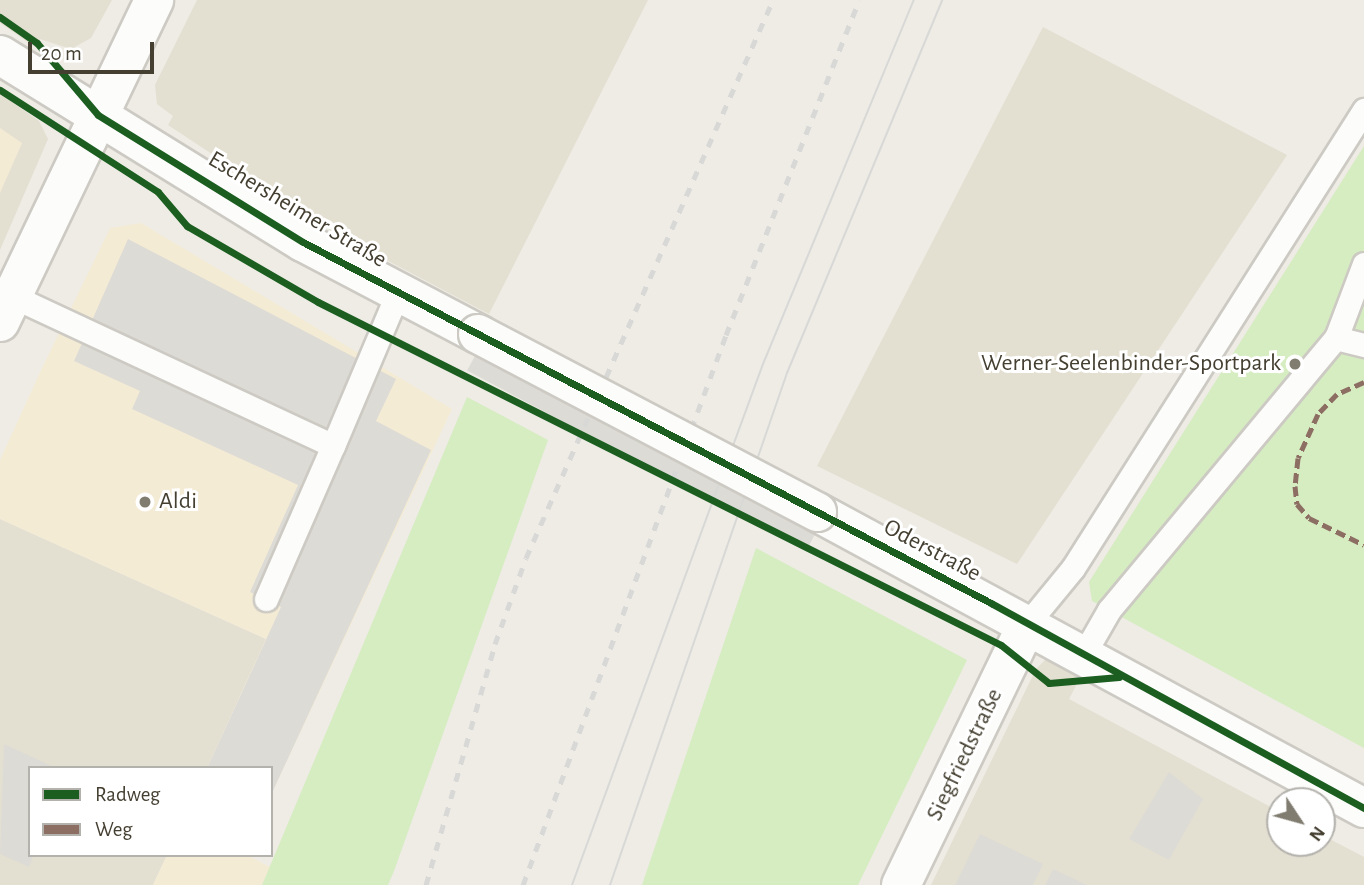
<!DOCTYPE html>
<meta charset="utf-8">
<style>
body{margin:0}
#map{position:relative;width:1364px;height:885px;overflow:hidden;background:#eeece5;font-family:"Alegreya Sans",sans-serif}
div>[style]{position:absolute}
[style*='--x']{left:calc(var(--x)*1px);top:calc(var(--y)*1px);width:calc(var(--w)*1px);rotate:calc(var(--a)*1deg)}
.residential>*{inset:0;background:#e3dfd1}
.commercial>*{inset:0;background:#f4ebd5}
.green>*{inset:0;background:#d6ecc1}
.parking>*{inset:0;background:#dddbd5;transform-origin:0 0}
.roads{filter:drop-shadow(2px 0 #cccac3) drop-shadow(-2px 0 #cccac3) drop-shadow(0 2px #cccac3) drop-shadow(0 -2px #cccac3)}
.service>*{height:23px;margin:-11.5px;padding:0 11.5px;transform-origin:11.5px;border-radius:11.5px;background:#fcfcfb}
.minor>*{height:38px;margin:-19px;padding:0 19px;transform-origin:19px;border-radius:19px;background:#fcfcfb}
.tertiary>*{height:38px;margin:-19px;padding:0 19px;transform-origin:19px;border-radius:19px;background:#fcfcfb}
.tram>*{height:2px;margin:-1px;padding:0 1px;transform-origin:1px;border-radius:1px;background:#d8d8d7}
.rail>*{height:5px;margin-top:-2.5px;transform-origin:0;background:repeating-linear-gradient(90deg,#d8d8d7 0 9px,transparent 0 18px)}
.bridges{filter:drop-shadow(2px 0 #cccac3) drop-shadow(-2px 0 #cccac3) drop-shadow(0 2px #cccac3) drop-shadow(0 -2px #cccac3)}
.minor-bridge>*{height:38px;margin:-19px;padding:0 19px;transform-origin:19px;border-radius:19px;background:#fcfcfb}
.quiet>*{height:5px;margin-top:-2.5px;transform-origin:0;background:repeating-linear-gradient(90deg,#8d6e63 0 10px,transparent 0 15px)}
.cycleway>*{height:7px;margin:-3.5px;padding:0 3.5px;transform-origin:3.5px;border-radius:3.5px;background:#1b5e20}
.dots>*{width:19px;height:19px;translate:-50% -50%;box-sizing:border-box;border:4px solid #fff;border-radius:50%}
span{translate:-50% -50%;white-space:nowrap;text-align:center;line-height:1.15;-webkit-text-stroke:6px #fff;paint-order:stroke}
.street-label{font-size:24px;color:#443f31}
.poi-label{font-size:24px;color:#443f31}
.right{translate:-100% -50%;text-align:right}
.left{translate:0 -50%;text-align:left}
.legend{position:absolute;left:28px;top:766px;width:245px;height:91px;box-sizing:border-box;background:#fff;border:2px solid #b4b2ad;margin:0;padding:9px 12px;list-style:none;font-size:21px;color:#443f31}
.legend li{display:flex;align-items:center;gap:14px;height:35px}
.legend b{width:35px;border:2px solid #b4b2ad}
.north{position:absolute;left:1266px;top:787px;width:70px;height:70px;box-sizing:border-box;background:#fff;border:2px solid #b4b2ad;border-radius:50%;rotate:126deg;font-size:19px;font-weight:700;line-height:28px;text-align:center;color:#443f31}
.north::after{content:'';display:block;margin:auto;width:24px;height:32px;background:#807c70;clip-path:polygon(50% 0,100% 100%,50% 72%,0 100%)}
.scale{position:absolute;left:28px;top:42px;width:126px;height:32px;box-sizing:border-box;border:4px solid #443f31;border-top:0;padding-left:9px;font-size:21px;line-height:24px;white-space:nowrap;color:#443f31;-webkit-text-stroke:5px #fff;paint-order:stroke}
</style>
<div id="map">
<div class="residential">
<div style="clip-path:polygon(0 0,112px 0,91px 38px,71px 49px,40px 39px,35px 47px,0 23px)"></div>
<div style="clip-path:polygon(197px 0,648px 0,489px 314px,318px 224px,168px 125px,173px 116px,157px 104px,155px 85px)"></div>
<div style="clip-path:polygon(1043px 27px,1287px 155px,1017px 564px,817px 466px)"></div>
<div style="clip-path:polygon(0 86px,3px 96px,39px 121px,48px 139px,0 250px)"></div>
<div style="clip-path:polygon(0 519px,266px 639px,207px 768px,30px 768px,30px 855px,167px 855px,153px 885px,0 885px)"></div>
<div style="clip-path:polygon(1047px 658px,1081px 676px,1069px 699px,1280px 812px,1280px 843px,1322px 843px,1322px 835px,1364px 857px,1364px 885px,931px 885px,1036px 669px)"></div>
</div>
<div class="commercial">
<div style="clip-path:polygon(0 128px,22px 143px,0 193px)"></div>
<div style="clip-path:polygon(141px 223px,452px 409px,271px 795px,271px 768px,207px 768px,266px 639px,0 519px,0 460px,42px 368px,110px 228px)"></div>
<div style="clip-path:polygon(167px 855px,247px 855px,270px 867px,262px 885px,153px 885px)"></div>
</div>
<div class="green">
<div style="clip-path:polygon(1364px 146px,1364px 748px,1092px 601px,1089px 582px)"></div>
<div style="clip-path:polygon(467px 397px,548px 440px,394px 871px,388px 885px,262px 885px)"></div>
<div style="clip-path:polygon(756px 548px,967px 660px,858px 885px,642px 885px)"></div>
</div>
<div class="parking">
<div style="clip-path:polygon(128px 239px,396px 379px,376px 421px,431px 450px,271px 795px,271px 768px,207px 768px,281px 607px,250px 592px,298px 485px,132px 409px,140px 391px,74px 361px)"></div>
<div style="left:477px;top:352px;width:384px;height:21px;rotate:28deg"></div>
<div style="clip-path:polygon(4px 744px,56px 768px,30px 768px,34px 855px,29px 867px,0 854px)"></div>
<div style="clip-path:polygon(1169px 772px,1203px 799px,1169px 860px,1129px 839px)"></div>
<div style="clip-path:polygon(980px 834px,1043px 864px,1033px 885px,955px 885px)"></div>
<div style="clip-path:polygon(1053px 869px,1087px 885px,1045px 885px)"></div>
</div>
<div class="roads">
<div class="service">
<div style="--x:12;--y:296;--w:354;--a:25"></div>
<div style="--x:333;--y:446;--w:167;--a:-67.1"></div>
<div style="--x:1336;--y:338;--w:29;--a:14"></div>
<div style="--x:266;--y:599;--w:167;--a:-66.4"></div>
<div style="--x:1027;--y:624;--w:72;--a:-50.6"></div>
<div style="--x:1073;--y:568;--w:543;--a:-57.57"></div>
<div style="--x:1082;--y:657;--w:54;--a:-60.1"></div>
<div style="--x:1109;--y:610;--w:354;--a:-50.2"></div>
<div style="--x:1336;--y:338;--w:79;--a:-69.3"></div>
</div>
<div class="minor">
<div style="--x:0;--y:55;--w:356;--a:31.7"></div>
<div style="--x:303;--y:242;--w:198;--a:27.7"></div>
<div style="--x:817;--y:512;--w:622;--a:28.42"></div>
<div style="--x:901;--y:885;--w:290;--a:-64.2"></div>
</div>
<div class="tertiary">
<div style="--x:0;--y:322;--w:357;--a:-64.4"></div>
</div>
</div>
<div class="tram">
<div style="--x:572;--y:885;--w:555;--a:-69.87"></div>
<div style="--x:763;--y:364;--w:394;--a:-67.5"></div>
<div style="--x:610;--y:885;--w:542;--a:-70.93"></div>
<div style="--x:787;--y:373;--w:404;--a:-67.4"></div>
</div>
<div class="rail">
<div style="--x:426;--y:885;--w:251;--a:-74"></div>
<div style="--x:495;--y:644;--w:91;--a:-70.2"></div>
<div style="--x:526;--y:558;--w:610;--a:-66.12"></div>
<div style="--x:523;--y:885;--w:586;--a:-69.74"></div>
<div style="--x:726;--y:335;--w:360;--a:-68.3"></div>
</div>
<div class="bridges">
<div class="minor-bridge">
<div style="--x:478;--y:334;--w:383;--a:27.7"></div>
</div>
</div>
<div class="quiet">
<div style="--x:1364;--y:382;--w:30;--a:156"></div>
<div style="--x:1337;--y:394;--w:28;--a:134"></div>
<div style="--x:1318;--y:414;--w:48;--a:114.4"></div>
<div style="--x:1298;--y:458;--w:28;--a:96"></div>
<div style="--x:1295;--y:486;--w:18;--a:84"></div>
<div style="--x:1297;--y:504;--w:18;--a:49"></div>
<div style="--x:1309;--y:518;--w:61;--a:26.1"></div>
</div>
<div class="cycleway">
<div style="--x:0;--y:17;--w:45;--a:35.1"></div>
<div style="--x:37;--y:43;--w:94;--a:49.7"></div>
<div style="--x:98;--y:115;--w:241;--a:31.8"></div>
<div style="--x:303;--y:242;--w:777;--a:27.69"></div>
<div style="--x:991;--y:603;--w:426;--a:28.8"></div>
<div style="--x:0;--y:90;--w:188;--a:32.8"></div>
<div style="--x:158;--y:192;--w:45;--a:49.5"></div>
<div style="--x:187;--y:226;--w:151;--a:30.1"></div>
<div style="--x:318;--y:302;--w:764;--a:26.67"></div>
<div style="--x:1001;--y:645;--w:61;--a:38.4"></div>
<div style="--x:1049;--y:683;--w:70;--a:-4.9"></div>
</div>
<div class="dots">
<div style="left:1295px;top:364px;background:#807c70"></div>
<div style="left:145px;top:502px;background:#807c70"></div>
</div>
<div class="street-label">
<span style="left:297px;top:210px;rotate:31deg">Eschersheimer Straße</span>
<span style="left:932px;top:551px;rotate:28deg">Oderstraße</span>
<span style="left:965px;top:755px;rotate:-64deg">Siegfriedstraße</span>
</div>
<div class="poi-label">
<span class="right" style="left:1281px;top:364px">Werner-Seelenbinder-Sportpark</span>
<span class="left" style="left:159px;top:502px">Aldi</span>
</div>
<ul class="legend">
<li><b style="height:9px;background:#1b5e20"></b>Radweg</li>
<li><b style="height:9px;background:#8d6e63"></b>Weg</li>
</ul>
<div class="north">N</div>
<div class="scale">20 m</div>
</div>
